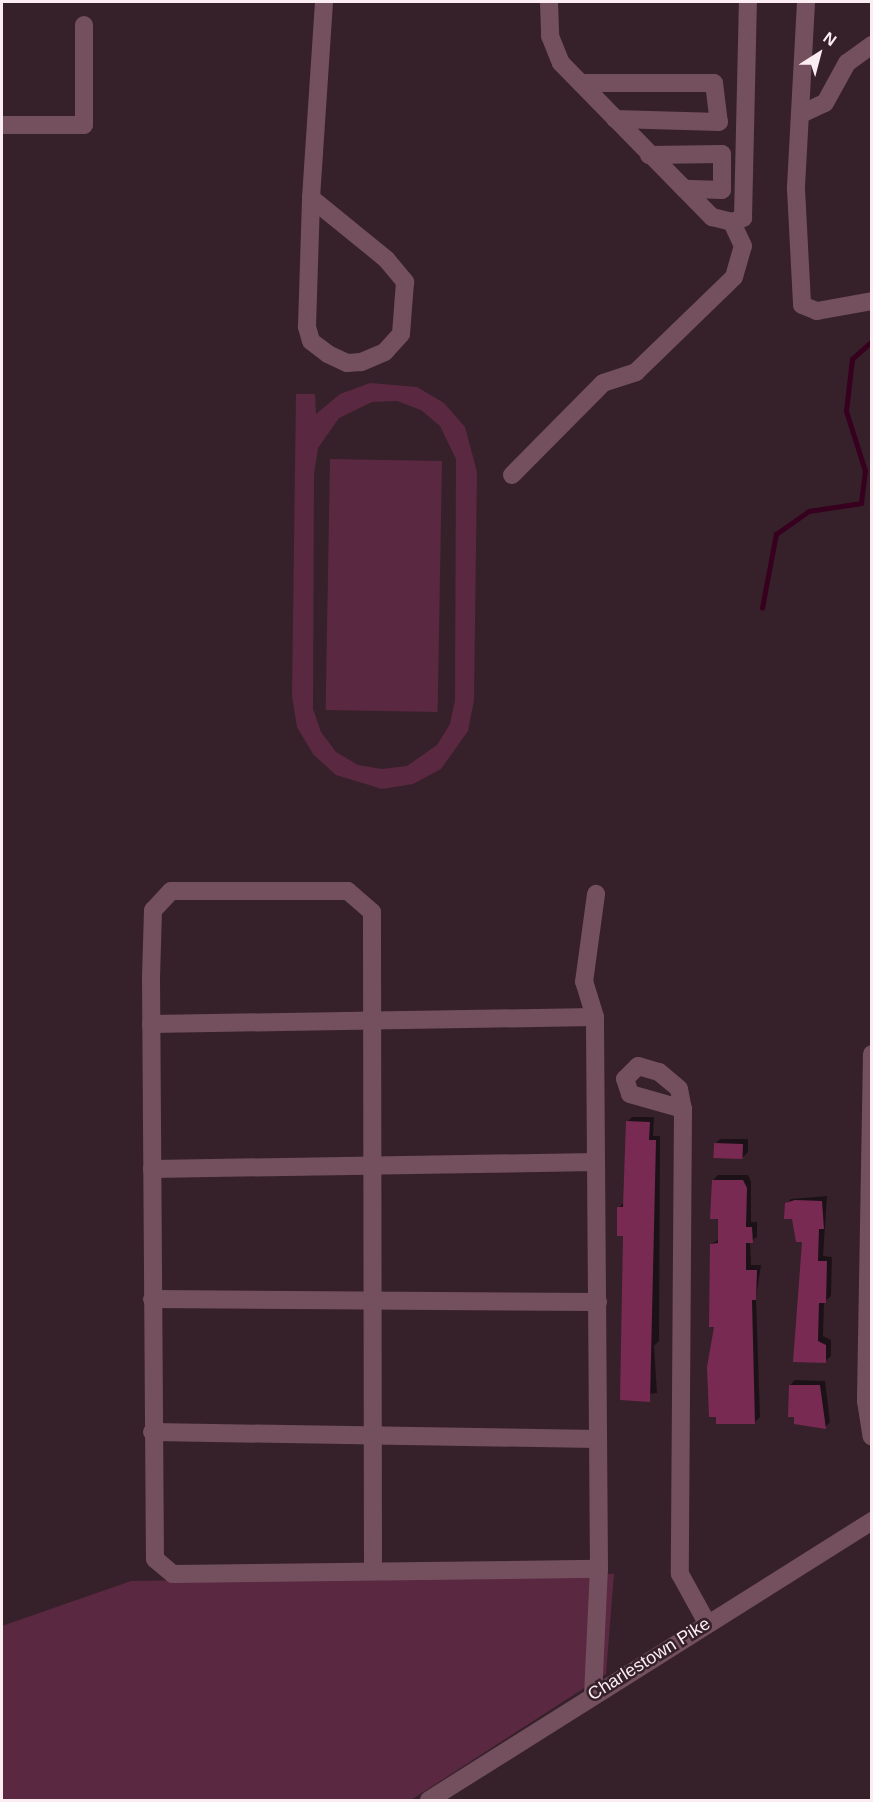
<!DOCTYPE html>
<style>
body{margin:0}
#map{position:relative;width:873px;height:1802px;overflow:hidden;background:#36212a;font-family:Arial,sans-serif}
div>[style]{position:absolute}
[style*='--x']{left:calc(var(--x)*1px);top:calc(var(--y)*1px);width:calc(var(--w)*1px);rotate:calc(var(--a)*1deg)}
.green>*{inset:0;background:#5a2840;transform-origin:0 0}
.shadow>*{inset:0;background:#0007}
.stream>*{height:4.5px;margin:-2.25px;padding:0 2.25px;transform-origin:2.25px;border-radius:2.25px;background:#36001e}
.building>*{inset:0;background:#792a53;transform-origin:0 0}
.minor>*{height:18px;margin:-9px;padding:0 9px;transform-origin:9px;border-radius:9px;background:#74505f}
span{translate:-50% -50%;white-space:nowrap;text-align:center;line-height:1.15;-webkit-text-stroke:5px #36212a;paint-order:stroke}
.street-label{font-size:18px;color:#fcedf3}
.frame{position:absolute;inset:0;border:3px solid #fcedf3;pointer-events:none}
.north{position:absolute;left:789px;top:24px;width:60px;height:60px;-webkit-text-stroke:4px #36212a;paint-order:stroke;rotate:36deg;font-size:16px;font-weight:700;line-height:24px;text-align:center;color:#fcedf3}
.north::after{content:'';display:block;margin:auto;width:21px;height:27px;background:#fcedf3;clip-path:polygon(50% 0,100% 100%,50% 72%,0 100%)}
</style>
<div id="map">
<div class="green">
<div style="clip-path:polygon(evenodd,370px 383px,417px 387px,444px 403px,465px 427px,477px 472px,474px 700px,468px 731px,441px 769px,413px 784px,382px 789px,336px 775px,313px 754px,297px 727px,292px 696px,296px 394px,315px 394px,316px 414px,340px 394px,370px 383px,397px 401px,421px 410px,440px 426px,456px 459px,455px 700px,450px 724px,437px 745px,407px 766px,382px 769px,358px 765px,336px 752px,321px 732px,313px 709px,314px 474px,318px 448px,339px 418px,372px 402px,397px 401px)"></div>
<div style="left:330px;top:459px;width:112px;height:251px;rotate:1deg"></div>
<div style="clip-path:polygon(614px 1574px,606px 1674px,411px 1800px,2px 1800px,2px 1626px,131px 1581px)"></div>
</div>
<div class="shadow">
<div style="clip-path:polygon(632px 1117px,654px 1117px,653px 1136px,660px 1136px,659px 1341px,654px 1346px,657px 1393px,621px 1398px,625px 1234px,619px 1208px,624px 1202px,627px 1122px)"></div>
<div style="clip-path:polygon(720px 1139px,748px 1139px,748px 1152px,743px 1157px,715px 1144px)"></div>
<div style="clip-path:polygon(718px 1175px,748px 1175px,751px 1182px,751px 1222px,757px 1222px,757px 1237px,750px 1242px,751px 1265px,761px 1265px,756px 1298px,760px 1417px,754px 1423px,716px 1326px,711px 1244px,720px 1239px,713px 1180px)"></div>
<div style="clip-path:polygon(827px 1196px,823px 1256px,832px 1257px,831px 1296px,824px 1302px,823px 1336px,831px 1340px,831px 1356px,825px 1361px,795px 1360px,803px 1241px,786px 1204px,791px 1199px)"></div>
<div style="clip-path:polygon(795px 1380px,825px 1381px,830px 1422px,825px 1427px,790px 1385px)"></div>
</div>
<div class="stream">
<div style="--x:762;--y:608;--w:75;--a:-79.3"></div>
<div style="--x:776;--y:534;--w:40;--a:-34.9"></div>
<div style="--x:809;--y:511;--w:53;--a:-8.7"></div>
<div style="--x:861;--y:503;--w:32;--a:-83"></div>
<div style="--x:865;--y:471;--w:63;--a:-107.6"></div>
<div style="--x:846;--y:411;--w:52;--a:-83.4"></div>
<div style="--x:852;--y:359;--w:27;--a:-42"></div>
</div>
<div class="building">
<div style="clip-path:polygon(626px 1121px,650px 1122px,649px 1140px,656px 1140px,650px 1402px,620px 1400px,623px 1236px,617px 1236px,617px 1207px,623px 1207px)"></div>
<div style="left:714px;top:1143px;width:29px;height:15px;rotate:2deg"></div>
<div style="clip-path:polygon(712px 1180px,743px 1180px,747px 1188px,746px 1227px,752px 1227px,753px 1243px,746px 1243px,746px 1270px,757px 1270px,756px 1300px,752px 1300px,755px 1424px,716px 1424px,716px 1417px,709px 1417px,707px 1367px,714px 1327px,709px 1327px,710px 1244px,718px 1243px,718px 1219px,710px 1219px)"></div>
<div style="clip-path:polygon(795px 1200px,822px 1201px,824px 1229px,819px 1229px,818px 1261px,827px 1261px,826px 1303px,819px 1303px,818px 1341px,826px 1345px,826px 1363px,793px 1362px,802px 1242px,796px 1242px,792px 1219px,784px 1219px,785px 1203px)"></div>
<div style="clip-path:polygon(789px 1385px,820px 1385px,826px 1429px,794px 1424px,794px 1417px,788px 1417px)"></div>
</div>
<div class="minor">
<div style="--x:549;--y:2;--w:34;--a:88"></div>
<div style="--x:550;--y:36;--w:29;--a:68"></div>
<div style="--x:561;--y:63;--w:216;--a:45.6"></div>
<div style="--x:712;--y:217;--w:21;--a:14"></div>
<div style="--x:732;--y:222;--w:12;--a:-20"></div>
<div style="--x:743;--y:218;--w:216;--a:-88.7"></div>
<div style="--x:806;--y:2;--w:187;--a:93.1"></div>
<div style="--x:796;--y:189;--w:116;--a:87"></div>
<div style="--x:802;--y:305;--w:16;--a:22"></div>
<div style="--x:817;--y:311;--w:56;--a:-10.3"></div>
<div style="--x:581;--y:83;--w:133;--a:0"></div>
<div style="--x:714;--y:83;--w:39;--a:83"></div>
<div style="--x:719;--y:122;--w:104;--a:-178.3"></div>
<div style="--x:801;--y:114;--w:26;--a:-25"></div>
<div style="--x:825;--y:103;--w:46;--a:-61.2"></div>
<div style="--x:847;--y:63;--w:31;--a:-36"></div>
<div style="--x:2;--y:125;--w:82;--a:0"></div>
<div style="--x:84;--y:125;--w:100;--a:-90"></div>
<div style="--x:649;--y:155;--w:73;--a:-0.8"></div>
<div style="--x:722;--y:154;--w:36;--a:90"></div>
<div style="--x:722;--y:190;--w:38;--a:-178"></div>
<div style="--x:311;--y:198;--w:97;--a:39.1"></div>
<div style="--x:386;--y:259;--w:30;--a:50"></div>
<div style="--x:405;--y:282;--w:52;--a:94.4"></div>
<div style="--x:401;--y:334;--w:24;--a:132"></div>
<div style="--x:385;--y:352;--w:26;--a:157"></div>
<div style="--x:361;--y:362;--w:14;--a:176"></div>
<div style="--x:347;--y:363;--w:21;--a:-155"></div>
<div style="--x:328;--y:354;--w:21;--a:-143"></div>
<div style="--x:311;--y:341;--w:15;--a:-106"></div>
<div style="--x:307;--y:327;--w:129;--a:-88.2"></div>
<div style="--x:311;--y:198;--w:196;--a:-86.2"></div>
<div style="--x:512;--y:475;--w:129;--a:-45.3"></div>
<div style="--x:603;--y:383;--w:35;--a:-18"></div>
<div style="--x:636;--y:372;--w:136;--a:-44.1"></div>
<div style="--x:734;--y:277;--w:32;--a:-74"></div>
<div style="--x:743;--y:246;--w:26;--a:-115"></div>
<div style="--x:151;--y:1024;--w:444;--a:-0.9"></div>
<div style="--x:872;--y:1054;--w:347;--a:91"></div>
<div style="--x:866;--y:1401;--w:36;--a:81"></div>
<div style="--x:683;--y:1109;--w:55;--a:-164.2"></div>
<div style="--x:630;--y:1094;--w:16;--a:-108"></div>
<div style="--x:625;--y:1079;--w:18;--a:-45"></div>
<div style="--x:638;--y:1066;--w:22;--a:16"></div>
<div style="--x:659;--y:1072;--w:26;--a:40"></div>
<div style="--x:679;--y:1089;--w:20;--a:79"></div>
<div style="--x:683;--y:1109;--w:465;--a:90.4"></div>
<div style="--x:680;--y:1574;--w:56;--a:61.1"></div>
<div style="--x:152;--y:1169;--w:444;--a:-0.9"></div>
<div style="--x:152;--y:1299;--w:446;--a:0.4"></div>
<div style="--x:152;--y:1432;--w:446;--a:0.9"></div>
<div style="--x:373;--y:1570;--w:658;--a:-90.09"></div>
<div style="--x:372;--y:912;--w:32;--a:-139"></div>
<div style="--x:348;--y:891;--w:177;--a:180"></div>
<div style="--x:171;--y:891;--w:26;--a:133"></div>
<div style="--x:153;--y:910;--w:67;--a:91.7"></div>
<div style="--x:151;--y:977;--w:582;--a:89.61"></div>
<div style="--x:155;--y:1559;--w:23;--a:40"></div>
<div style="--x:173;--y:1574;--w:426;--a:-0.7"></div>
<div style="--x:593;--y:1695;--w:126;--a:-87.3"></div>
<div style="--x:599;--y:1569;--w:552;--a:-90.42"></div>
<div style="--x:595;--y:1017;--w:37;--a:-107"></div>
<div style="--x:584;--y:982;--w:89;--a:-82.2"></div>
<div style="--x:429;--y:1800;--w:524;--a:-32.2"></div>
</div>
<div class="street-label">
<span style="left:649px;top:1659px;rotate:-32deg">Charlestown Pike</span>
</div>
<div class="frame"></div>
<div class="north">N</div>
</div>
